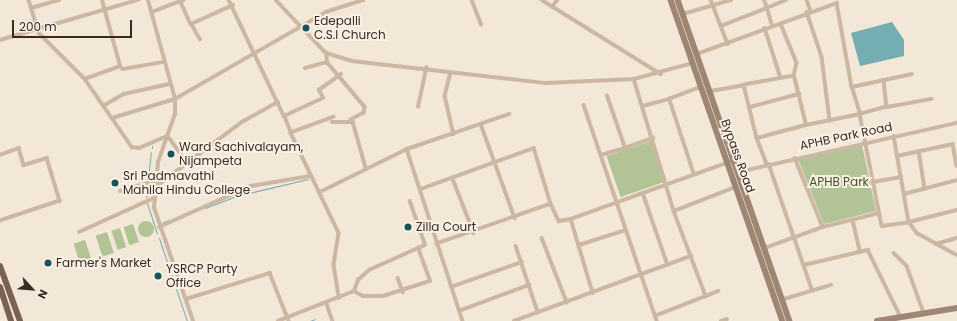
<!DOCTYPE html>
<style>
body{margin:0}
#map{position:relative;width:957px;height:321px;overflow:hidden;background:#f3e7d7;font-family:Poppins,sans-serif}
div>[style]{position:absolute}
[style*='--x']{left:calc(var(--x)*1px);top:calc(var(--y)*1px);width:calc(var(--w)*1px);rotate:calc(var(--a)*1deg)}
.green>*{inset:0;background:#b2c396;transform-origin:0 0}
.round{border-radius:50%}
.water>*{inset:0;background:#74adb2}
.stream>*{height:1px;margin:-0.5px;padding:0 0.5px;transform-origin:0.5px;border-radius:0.5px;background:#74adb2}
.street>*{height:3.5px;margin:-1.75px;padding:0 1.75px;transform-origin:1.75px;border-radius:1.75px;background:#ccb7a2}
.secondary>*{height:5.5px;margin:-2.75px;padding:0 2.75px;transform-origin:2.75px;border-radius:2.75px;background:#9f8574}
.primary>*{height:6px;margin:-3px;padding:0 3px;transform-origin:3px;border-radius:3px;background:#796255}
.dots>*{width:11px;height:11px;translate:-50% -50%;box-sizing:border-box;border:2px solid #faf1e4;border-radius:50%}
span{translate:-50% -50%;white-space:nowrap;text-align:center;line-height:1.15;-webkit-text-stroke:4px #faf1e4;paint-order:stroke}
.poi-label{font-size:12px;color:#362b25}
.left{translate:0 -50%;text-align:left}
.street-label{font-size:12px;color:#362b25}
.park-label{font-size:12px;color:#435627}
.north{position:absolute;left:12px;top:269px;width:40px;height:40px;-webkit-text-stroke:3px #faf1e4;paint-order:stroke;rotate:116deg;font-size:11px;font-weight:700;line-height:16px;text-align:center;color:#362b25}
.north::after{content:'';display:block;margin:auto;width:14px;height:18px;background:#362b25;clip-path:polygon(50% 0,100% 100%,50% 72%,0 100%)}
.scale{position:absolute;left:12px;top:20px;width:120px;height:18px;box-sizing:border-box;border:2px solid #362b25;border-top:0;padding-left:5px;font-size:12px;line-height:14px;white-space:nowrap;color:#362b25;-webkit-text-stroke:3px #faf1e4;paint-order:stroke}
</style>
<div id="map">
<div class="green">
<div style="left:651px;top:141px;width:43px;height:47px;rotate:71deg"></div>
<div style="clip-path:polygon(862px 145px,876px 211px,824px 224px,798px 159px)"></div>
<div class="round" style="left:138px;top:221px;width:16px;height:16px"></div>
<div style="left:133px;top:224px;width:19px;height:10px;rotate:72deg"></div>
<div style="left:120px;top:228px;width:20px;height:9px;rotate:72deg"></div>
<div style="left:107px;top:232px;width:22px;height:12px;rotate:72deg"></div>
<div style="left:85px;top:240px;width:23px;height:12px;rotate:72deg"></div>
</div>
<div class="water">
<div style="clip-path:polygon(892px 22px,904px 40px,904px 56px,860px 66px,851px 33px)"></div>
</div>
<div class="stream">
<div style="--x:152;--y:148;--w:2;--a:-90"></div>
<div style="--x:148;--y:179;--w:27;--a:-84"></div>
<div style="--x:147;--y:188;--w:4;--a:-76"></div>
<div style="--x:147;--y:192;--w:3;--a:-90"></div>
<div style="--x:146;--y:197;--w:3;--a:-72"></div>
<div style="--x:147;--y:203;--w:32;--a:72"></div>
<div style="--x:205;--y:208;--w:33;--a:-21"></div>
<div style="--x:236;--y:196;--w:74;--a:-13.3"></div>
<div style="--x:163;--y:222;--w:6;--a:-18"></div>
<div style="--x:159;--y:238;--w:88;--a:71.4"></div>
<div style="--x:310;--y:321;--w:5;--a:-22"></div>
</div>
<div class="street">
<div style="--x:29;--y:0;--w:34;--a:73"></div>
<div style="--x:39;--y:33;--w:65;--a:45"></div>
<div style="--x:85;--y:79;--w:37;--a:-20"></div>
<div style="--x:120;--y:66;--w:68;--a:-105.3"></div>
<div style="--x:229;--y:0;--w:128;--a:64.6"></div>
<div style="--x:276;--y:0;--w:73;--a:46.7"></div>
<div style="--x:326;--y:53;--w:27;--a:17"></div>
<div style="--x:352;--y:61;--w:195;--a:6.5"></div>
<div style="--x:546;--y:83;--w:88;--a:-2.6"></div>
<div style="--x:634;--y:79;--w:61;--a:-15.2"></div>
<div style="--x:472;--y:0;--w:26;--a:69"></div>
<div style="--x:542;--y:0;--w:140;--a:31.9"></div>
<div style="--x:711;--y:0;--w:47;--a:68.9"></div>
<div style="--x:807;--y:0;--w:12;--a:70"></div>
<div style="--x:181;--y:2;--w:24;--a:66"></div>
<div style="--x:552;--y:7;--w:9;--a:-54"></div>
<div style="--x:31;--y:8;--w:29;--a:-16"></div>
<div style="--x:152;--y:12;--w:34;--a:-21"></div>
<div style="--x:807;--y:12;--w:47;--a:71.6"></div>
<div style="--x:822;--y:57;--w:64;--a:82.8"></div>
<div style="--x:683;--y:14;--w:50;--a:-16.3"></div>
<div style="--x:781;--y:24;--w:42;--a:67.7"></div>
<div style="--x:797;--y:63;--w:13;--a:103"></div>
<div style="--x:721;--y:26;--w:49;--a:-21.4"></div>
<div style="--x:767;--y:8;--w:9;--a:-111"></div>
<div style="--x:772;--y:26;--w:19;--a:-106"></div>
<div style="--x:767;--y:8;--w:21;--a:-23"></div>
<div style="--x:765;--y:28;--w:52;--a:72.3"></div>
<div style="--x:0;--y:40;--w:144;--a:-16.2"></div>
<div style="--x:200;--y:40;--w:18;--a:-119"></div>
<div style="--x:191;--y:24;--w:46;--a:-24.3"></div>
<div style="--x:697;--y:54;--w:149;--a:-20"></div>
<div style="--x:837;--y:3;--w:85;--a:79.9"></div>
<div style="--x:327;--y:62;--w:59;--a:49.8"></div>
<div style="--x:365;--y:107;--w:6;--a:99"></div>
<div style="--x:364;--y:113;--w:15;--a:152"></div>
<div style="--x:120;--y:66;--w:4;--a:45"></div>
<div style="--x:123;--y:69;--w:41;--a:-9.9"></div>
<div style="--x:305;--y:68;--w:23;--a:-15"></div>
<div style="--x:327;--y:62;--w:9;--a:-96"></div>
<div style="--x:451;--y:72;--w:25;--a:104"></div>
<div style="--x:445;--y:96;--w:39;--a:77"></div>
<div style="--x:85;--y:79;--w:83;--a:55.3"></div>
<div style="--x:132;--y:147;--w:7;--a:8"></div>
<div style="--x:139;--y:148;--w:30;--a:-23"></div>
<div style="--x:634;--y:79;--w:138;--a:73.1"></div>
<div style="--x:674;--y:211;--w:66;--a:-21.2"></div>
<div style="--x:884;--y:80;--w:27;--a:84"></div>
<div style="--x:887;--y:107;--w:45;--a:-10.3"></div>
<div style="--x:711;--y:91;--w:34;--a:-10"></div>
<div style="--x:584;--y:105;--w:228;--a:71.3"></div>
<div style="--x:103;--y:106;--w:24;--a:-30"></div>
<div style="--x:124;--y:94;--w:46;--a:-12.5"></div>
<div style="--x:643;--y:106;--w:27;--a:-15"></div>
<div style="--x:418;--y:107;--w:40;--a:-78"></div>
<div style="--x:750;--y:107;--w:51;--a:-14.9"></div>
<div style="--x:887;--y:107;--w:28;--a:165"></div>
<div style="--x:860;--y:114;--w:114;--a:78.9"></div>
<div style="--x:882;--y:226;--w:27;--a:-8"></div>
<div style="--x:909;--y:222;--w:14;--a:54"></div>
<div style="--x:917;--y:233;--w:46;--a:28.8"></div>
<div style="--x:334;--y:117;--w:46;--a:159.6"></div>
<div style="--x:291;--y:133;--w:18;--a:-112"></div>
<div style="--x:284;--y:116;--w:43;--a:-24.8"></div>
<div style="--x:323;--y:98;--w:9;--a:-117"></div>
<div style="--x:319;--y:90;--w:27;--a:-36"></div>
<div style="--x:112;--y:118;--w:66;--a:-16.8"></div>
<div style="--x:175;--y:99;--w:103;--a:-105.3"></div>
<div style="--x:332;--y:122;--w:21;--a:0"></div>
<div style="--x:353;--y:122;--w:48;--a:74.2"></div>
<div style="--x:481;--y:124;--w:100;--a:70.1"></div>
<div style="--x:806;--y:125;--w:55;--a:-11.5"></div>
<div style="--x:860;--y:114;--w:28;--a:-107"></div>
<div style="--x:852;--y:87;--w:61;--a:-12.2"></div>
<div style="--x:291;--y:133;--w:111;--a:64.4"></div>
<div style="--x:339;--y:233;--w:32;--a:99"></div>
<div style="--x:334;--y:265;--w:33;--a:81"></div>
<div style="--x:168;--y:136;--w:36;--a:54"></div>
<div style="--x:894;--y:136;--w:87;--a:80.1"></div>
<div style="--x:909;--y:222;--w:49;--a:-14"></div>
<div style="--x:757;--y:138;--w:51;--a:-14.9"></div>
<div style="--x:806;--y:125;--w:50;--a:-103.8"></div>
<div style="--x:794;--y:76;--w:51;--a:169.8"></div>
<div style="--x:744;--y:85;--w:55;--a:76.2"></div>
<div style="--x:757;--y:138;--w:28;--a:69"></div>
<div style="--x:625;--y:148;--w:30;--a:-20"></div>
<div style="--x:407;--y:149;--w:181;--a:72"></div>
<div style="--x:919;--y:151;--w:38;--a:81"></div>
<div style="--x:0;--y:155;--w:20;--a:-20"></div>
<div style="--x:19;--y:148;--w:18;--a:74"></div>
<div style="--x:24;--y:165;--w:24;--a:-17"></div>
<div style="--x:47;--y:158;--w:45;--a:73.2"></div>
<div style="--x:60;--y:201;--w:63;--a:161.6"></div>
<div style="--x:601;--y:155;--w:25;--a:-16"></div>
<div style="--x:625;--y:148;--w:55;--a:-109.1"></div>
<div style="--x:897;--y:156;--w:57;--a:-12.1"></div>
<div style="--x:953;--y:144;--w:22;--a:80"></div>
<div style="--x:795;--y:158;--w:74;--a:67.9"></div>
<div style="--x:769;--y:164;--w:132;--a:71"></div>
<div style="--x:739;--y:172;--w:223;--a:-12.7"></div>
<div style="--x:694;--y:175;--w:80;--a:-108.2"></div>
<div style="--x:669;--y:99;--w:34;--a:-21"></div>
<div style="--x:453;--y:179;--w:58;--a:68.7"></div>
<div style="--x:873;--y:182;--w:28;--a:-10"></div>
<div style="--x:154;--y:188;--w:110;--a:-36.9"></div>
<div style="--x:242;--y:122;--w:41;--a:-29.1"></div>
<div style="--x:421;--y:189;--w:120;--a:-19.9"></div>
<div style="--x:534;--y:148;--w:59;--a:73.1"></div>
<div style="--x:551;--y:204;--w:121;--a:160.7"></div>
<div style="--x:120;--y:191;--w:35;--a:-16"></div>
<div style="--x:320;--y:192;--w:97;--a:-26.3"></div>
<div style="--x:407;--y:149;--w:108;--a:-18.9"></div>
<div style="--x:643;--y:193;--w:76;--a:70.9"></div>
<div style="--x:904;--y:194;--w:55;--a:-14.8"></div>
<div style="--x:551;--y:204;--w:19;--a:65"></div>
<div style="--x:559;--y:221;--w:12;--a:-9"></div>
<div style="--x:571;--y:219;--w:77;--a:73.4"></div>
<div style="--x:674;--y:211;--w:91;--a:69.4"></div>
<div style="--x:571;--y:219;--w:168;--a:-19.8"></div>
<div style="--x:853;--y:220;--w:31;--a:77"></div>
<div style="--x:159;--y:227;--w:101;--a:-24"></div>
<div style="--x:251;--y:186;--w:61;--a:-9.5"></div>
<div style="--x:79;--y:232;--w:82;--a:-24.4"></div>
<div style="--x:542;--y:238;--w:69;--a:68.7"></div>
<div style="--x:936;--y:244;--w:22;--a:-16"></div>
<div style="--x:579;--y:245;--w:49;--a:-17.7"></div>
<div style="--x:516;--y:246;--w:70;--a:71.6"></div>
<div style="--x:765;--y:248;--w:62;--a:-19.9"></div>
<div style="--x:823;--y:227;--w:58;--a:-14"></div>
<div style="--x:894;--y:253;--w:18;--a:45"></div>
<div style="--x:907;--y:266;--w:50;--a:70.1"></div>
<div style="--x:804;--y:265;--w:66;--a:-13.2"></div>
<div style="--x:868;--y:250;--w:75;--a:63.8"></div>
<div style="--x:398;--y:278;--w:15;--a:70"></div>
<div style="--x:451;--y:287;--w:75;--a:-19.4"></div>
<div style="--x:354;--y:291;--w:12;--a:-70"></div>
<div style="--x:358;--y:280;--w:15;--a:-42"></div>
<div style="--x:369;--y:270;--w:61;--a:-24.1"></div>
<div style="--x:425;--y:245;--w:46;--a:-109.2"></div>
<div style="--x:186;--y:299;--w:88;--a:-17.2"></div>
<div style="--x:270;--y:273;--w:52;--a:68.4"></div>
<div style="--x:784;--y:299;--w:49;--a:-16.6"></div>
<div style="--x:327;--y:304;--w:18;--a:71"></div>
<div style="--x:459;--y:311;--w:75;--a:-20.4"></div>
<div style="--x:655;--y:316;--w:68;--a:-21.6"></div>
<div style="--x:193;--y:321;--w:120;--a:-109"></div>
<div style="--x:154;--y:208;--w:46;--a:-85"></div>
<div style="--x:158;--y:162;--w:51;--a:-70.5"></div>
<div style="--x:175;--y:114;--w:15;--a:-90"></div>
<div style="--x:175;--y:99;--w:174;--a:-29.9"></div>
<div style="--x:326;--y:12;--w:39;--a:-18"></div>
<div style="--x:278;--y:321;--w:82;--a:-21.5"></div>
<div style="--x:354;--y:291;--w:10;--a:29"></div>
<div style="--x:363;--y:296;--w:20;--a:0"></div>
<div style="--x:383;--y:296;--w:49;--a:-17.7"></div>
<div style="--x:430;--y:281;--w:35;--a:-110"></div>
<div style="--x:514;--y:321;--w:189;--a:-20.2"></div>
<div style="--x:721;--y:321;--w:6;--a:-18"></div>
</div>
<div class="secondary">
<div style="--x:671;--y:0;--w:340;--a:70.8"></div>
<div style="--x:678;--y:0;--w:340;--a:70.8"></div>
<div style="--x:877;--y:321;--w:81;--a:-9.2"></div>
</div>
<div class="primary">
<div style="--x:0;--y:266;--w:59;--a:70"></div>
<div style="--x:0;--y:287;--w:36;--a:72"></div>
</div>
<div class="dots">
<div style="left:306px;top:28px;background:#18535a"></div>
<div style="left:171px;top:154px;background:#18535a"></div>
<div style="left:115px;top:183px;background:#18535a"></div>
<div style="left:408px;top:227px;background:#18535a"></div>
<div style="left:48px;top:263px;background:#18535a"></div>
<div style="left:158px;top:276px;background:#18535a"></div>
</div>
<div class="poi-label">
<span class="left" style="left:314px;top:28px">Edepalli<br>C.S.I Church</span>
<span class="left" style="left:179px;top:154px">Ward Sachivalayam,<br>Nijampeta</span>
<span class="left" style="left:123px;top:183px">Sri Padmavathi<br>Mahila Hindu College</span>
<span class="left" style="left:416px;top:227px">Zilla Court</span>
<span class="left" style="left:56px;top:263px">Farmer's Market</span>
<span class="left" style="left:166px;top:276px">YSRCP Party<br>Office</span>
</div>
<div class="street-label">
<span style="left:846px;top:136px;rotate:-12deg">APHB Park Road</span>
<span style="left:738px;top:156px;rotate:70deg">Bypass Road</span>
</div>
<div class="park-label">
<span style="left:839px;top:182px">APHB Park</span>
</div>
<div class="north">N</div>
<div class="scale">200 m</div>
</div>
